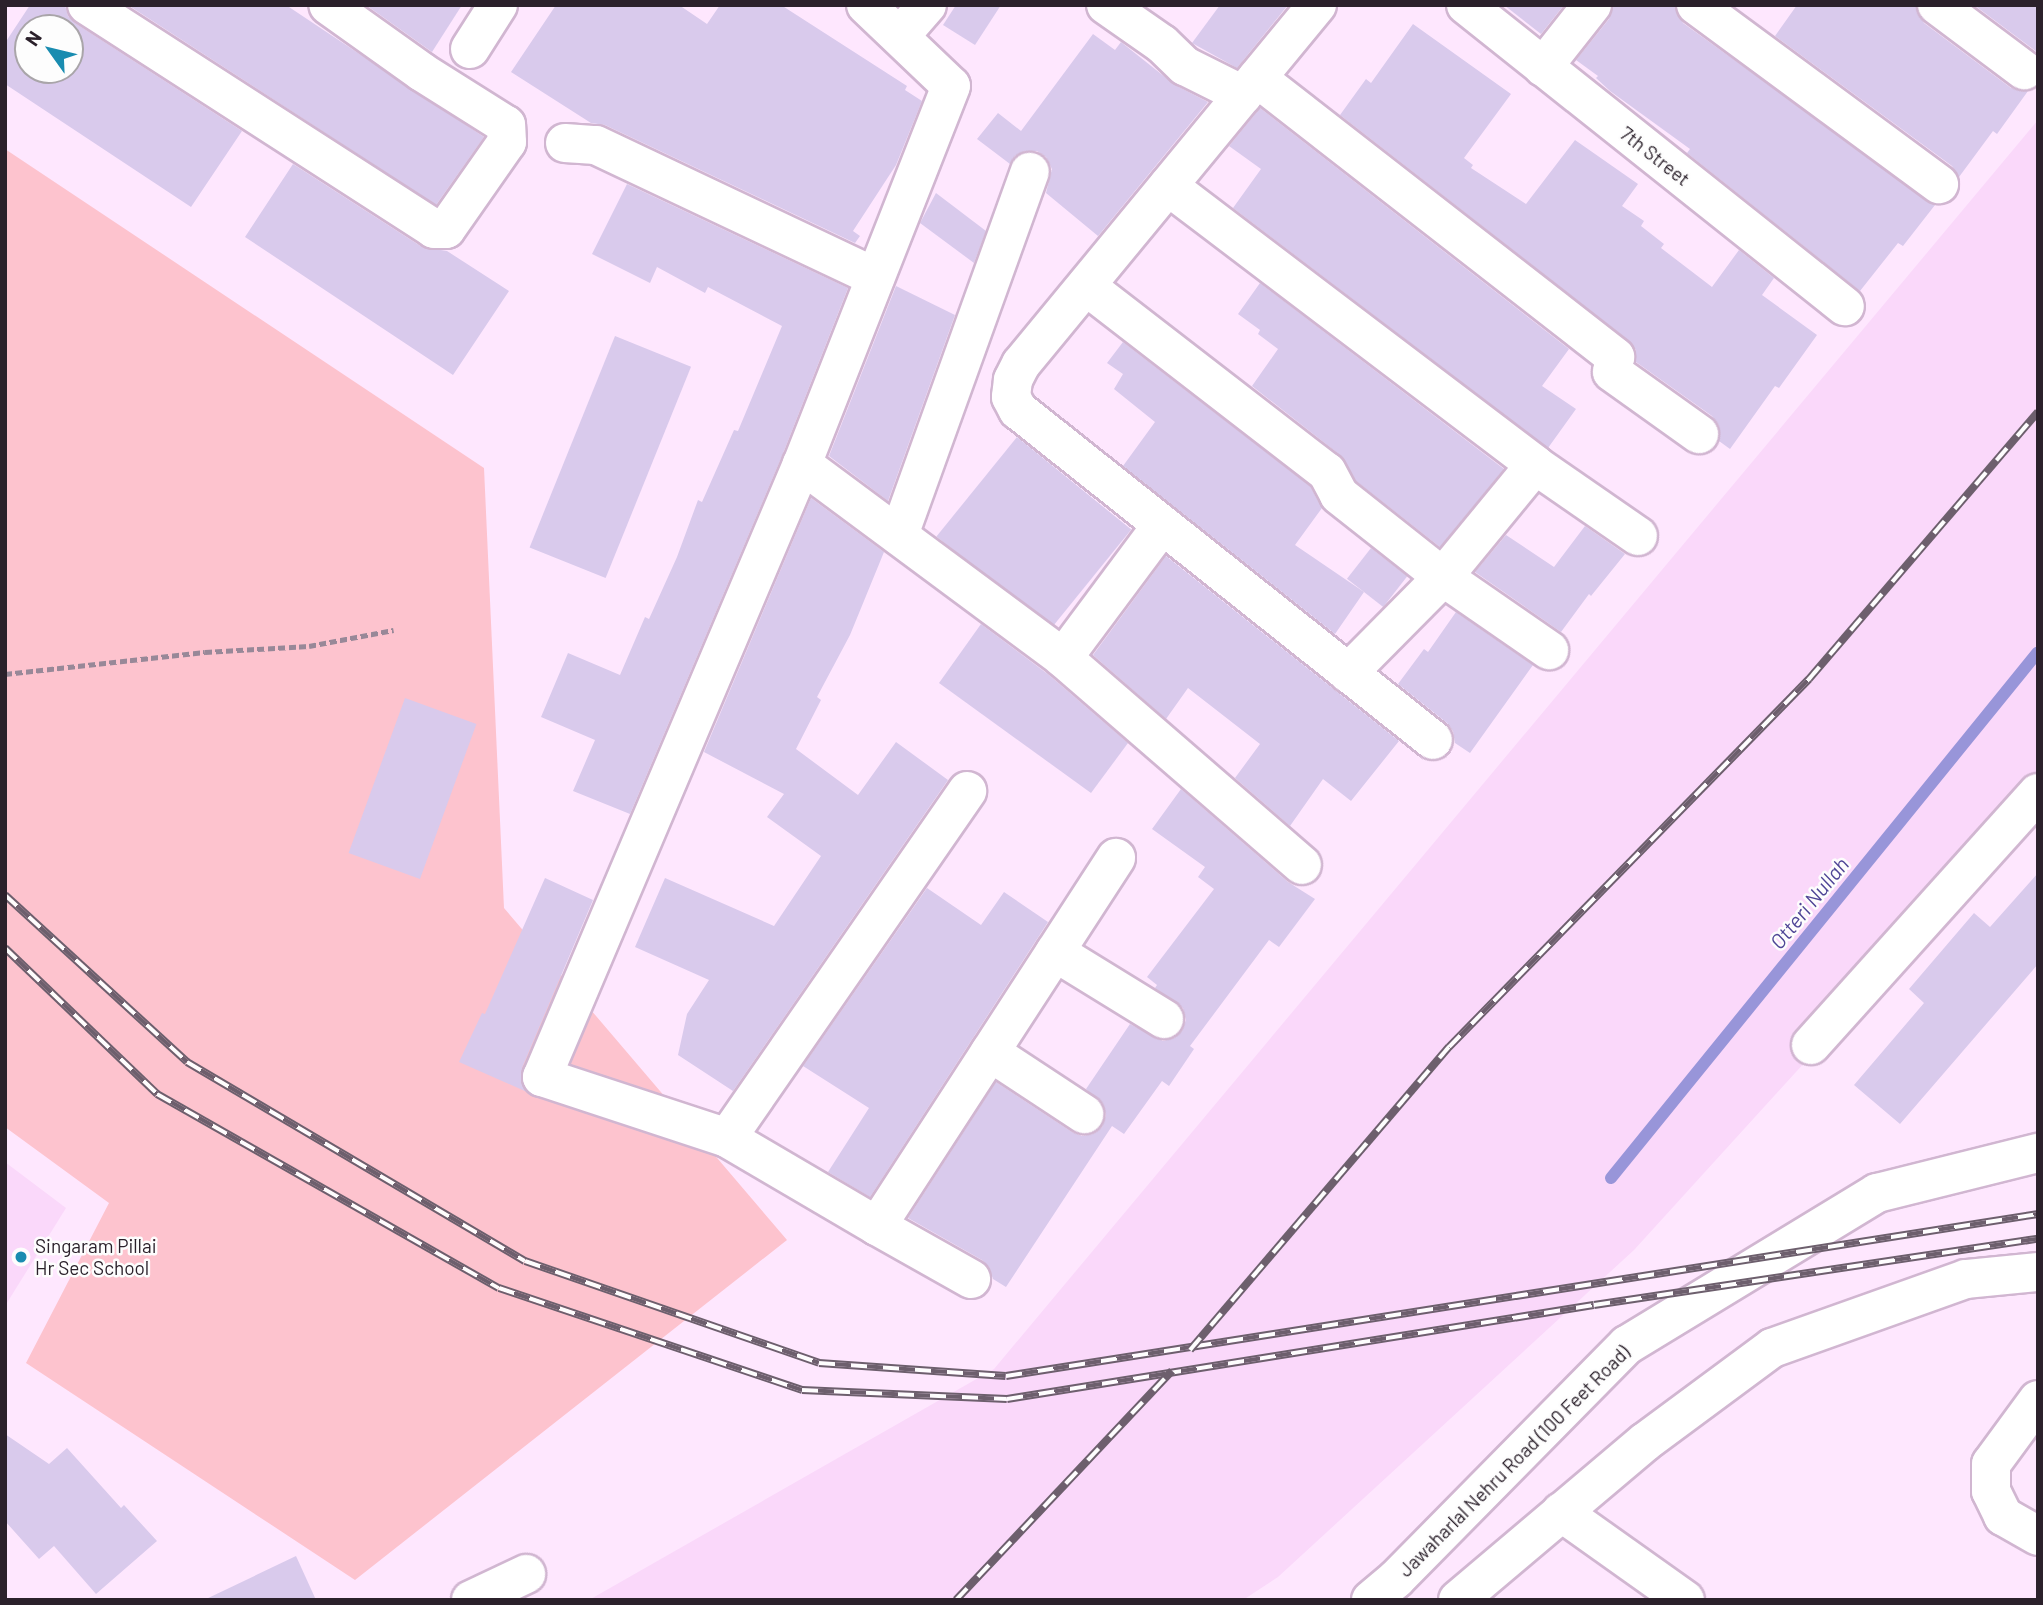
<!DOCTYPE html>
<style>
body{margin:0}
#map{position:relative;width:2043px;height:1605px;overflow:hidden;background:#fee7fe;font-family:Barlow,sans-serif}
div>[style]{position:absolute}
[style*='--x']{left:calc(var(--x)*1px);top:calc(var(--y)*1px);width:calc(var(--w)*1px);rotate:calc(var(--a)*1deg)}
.built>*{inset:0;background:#fad8fa}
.green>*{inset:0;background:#fdc3ce}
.stream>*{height:12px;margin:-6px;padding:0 6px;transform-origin:6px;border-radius:6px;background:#9895d9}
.building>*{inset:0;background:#d9caec;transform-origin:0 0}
.path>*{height:4.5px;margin-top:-2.25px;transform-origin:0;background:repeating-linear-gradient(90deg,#988898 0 7px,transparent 0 10.5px)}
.roads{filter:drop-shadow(2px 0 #d1b6d1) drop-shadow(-2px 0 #d1b6d1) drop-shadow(0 2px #d1b6d1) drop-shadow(0 -2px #d1b6d1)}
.minor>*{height:38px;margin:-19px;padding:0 19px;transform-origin:19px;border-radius:19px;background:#fff}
.major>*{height:38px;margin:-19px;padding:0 19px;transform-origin:19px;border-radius:19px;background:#fff}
.rail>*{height:8px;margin-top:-4px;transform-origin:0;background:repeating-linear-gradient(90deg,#fdfdfd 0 16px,#6d5f6d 0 32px);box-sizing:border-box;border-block:2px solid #6d5f6d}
.dots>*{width:19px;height:19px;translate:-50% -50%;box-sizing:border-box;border:4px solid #fdfdfd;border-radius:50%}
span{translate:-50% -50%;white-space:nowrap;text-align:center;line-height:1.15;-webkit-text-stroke:5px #fdfdfd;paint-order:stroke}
.street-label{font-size:19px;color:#2b212b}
.poi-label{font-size:19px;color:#2b212b}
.left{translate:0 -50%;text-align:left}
.water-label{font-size:21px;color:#4f4596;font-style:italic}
.frame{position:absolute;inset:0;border:7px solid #2b212b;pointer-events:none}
.north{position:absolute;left:14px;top:14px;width:70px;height:70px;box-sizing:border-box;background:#fdfdfd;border:2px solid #a9a5a9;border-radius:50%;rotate:304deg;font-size:19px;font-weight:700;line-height:28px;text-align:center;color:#2b212b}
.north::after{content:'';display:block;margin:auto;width:24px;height:32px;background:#198cb0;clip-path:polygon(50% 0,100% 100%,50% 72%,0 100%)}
</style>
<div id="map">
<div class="built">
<div style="clip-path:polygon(2038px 120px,2038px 806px,1634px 1250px,1278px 1577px,1243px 1600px,589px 1600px,994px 1369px)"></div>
<div style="clip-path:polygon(5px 1162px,66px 1208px,5px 1306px)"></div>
</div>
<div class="green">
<div style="clip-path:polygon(5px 149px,484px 468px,504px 908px,787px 1240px,355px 1580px,26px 1363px,109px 1203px,5px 1127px)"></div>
</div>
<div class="stream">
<div style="--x:1611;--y:1178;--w:677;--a:-50.93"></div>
</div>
<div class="building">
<div style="clip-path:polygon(evenodd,30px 5px,65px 5px,68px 16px,75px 23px,242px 131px,191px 207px,5px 84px,5px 43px,30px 5px,28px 28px,70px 28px,70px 70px,28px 70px,28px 28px)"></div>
<div style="clip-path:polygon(128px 5px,286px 5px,484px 137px,436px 205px)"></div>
<div style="clip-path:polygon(366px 5px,462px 5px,432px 52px)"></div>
<div style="clip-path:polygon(556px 5px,679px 5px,707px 24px,720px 5px,781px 5px,907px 86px,905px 90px,922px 101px,896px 165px,853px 231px,860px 236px,855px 243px,605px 125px,591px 123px,511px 72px)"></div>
<div style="clip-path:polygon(956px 5px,1001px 5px,975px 45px,943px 25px)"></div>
<div style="clip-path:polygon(1220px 5px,1288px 5px,1237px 68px,1192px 43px)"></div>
<div style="clip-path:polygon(1504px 5px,1564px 5px,1541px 34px)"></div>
<div style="clip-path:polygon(1613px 5px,1674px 5px,1683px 23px,1935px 205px,1903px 246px,1898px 243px,1860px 291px,1687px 153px,1690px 149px,1610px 91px,1596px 78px,1598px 76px,1576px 60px,1609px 19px)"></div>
<div style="clip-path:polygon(1797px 5px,1916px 5px,1924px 23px,2011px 88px,2028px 91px,1997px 134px,1993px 131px,1959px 177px,1952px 166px,1775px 36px)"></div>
<div style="clip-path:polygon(1974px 5px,2038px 5px,2038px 53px,2037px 52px)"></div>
<div style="clip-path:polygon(1413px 24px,1511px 94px,1464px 158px,1473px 165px,1471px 168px,1526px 204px,1575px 140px,1638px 184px,1622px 206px,1644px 221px,1641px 226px,1664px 244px,1661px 248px,1712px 287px,1739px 250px,1774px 278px,1762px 295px,1817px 335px,1779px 388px,1775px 386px,1730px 449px,1719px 441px,1719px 426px,1712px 416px,1636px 362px,1636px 350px,1628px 340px,1340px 115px,1366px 79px,1371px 83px)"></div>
<div style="clip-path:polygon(1093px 34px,1115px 50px,1121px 42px,1175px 85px,1208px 102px,1098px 236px,1046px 193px,1052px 169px,1046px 157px,1037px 151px,1025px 151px,1015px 156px,1010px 164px,977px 139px,998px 113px,1021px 131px)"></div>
<div style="clip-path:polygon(1260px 108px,1569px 349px,1542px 386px,1576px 409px,1548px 448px,1233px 208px,1261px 169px,1229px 146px)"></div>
<div style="clip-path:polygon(293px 164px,422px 247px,447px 251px,509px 291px,453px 375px,245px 237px)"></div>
<div style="clip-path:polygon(627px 184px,848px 288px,782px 456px,630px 814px,573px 791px,595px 740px,541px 717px,568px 653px,620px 675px,645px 617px,649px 619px,677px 557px,698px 500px,702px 502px,734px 430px,738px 431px,782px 326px,708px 287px,705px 293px,657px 267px,650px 283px,592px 254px)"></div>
<div style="clip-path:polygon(936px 193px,986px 231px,974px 263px,920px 223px)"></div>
<div style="clip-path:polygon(1260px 283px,1504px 469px,1440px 547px,1356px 481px,1340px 455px,1252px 386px,1278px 349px,1258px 334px,1260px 330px,1238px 314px)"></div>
<div style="clip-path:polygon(896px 286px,955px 315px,888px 501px,829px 456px)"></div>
<div style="left:615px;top:336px;width:82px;height:228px;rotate:22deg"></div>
<div style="clip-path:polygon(1123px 342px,1310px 486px,1322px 508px,1295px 545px,1364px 592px,1335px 634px,1123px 466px,1155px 422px,1114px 389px,1123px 374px,1107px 363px)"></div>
<div style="left:1017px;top:437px;width:147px;height:128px;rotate:39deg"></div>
<div style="clip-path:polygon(811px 498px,884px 552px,850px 635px,817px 697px,821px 700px,796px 749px,858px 795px,896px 742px,948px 780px,733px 1091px,678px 1055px,687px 1014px,709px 980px,635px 947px,665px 878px,774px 926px,821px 856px,767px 817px,784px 794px,704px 752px)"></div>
<div style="clip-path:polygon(1585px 526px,1625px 554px,1591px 596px,1589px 594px,1561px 632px,1475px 572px,1506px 535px,1554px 567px)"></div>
<div style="left:1371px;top:548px;width:46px;height:39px;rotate:38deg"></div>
<div style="clip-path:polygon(1166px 556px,1399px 741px,1351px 801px,1323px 779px,1290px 826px,1235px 778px,1260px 744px,1188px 688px,1166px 719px,1093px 655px)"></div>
<div style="clip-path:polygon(1456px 612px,1533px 665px,1470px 753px,1455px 743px,1453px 731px,1447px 723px,1398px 684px,1424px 649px,1428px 652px)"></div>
<div style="clip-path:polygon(981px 624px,1049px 675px,1128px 743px,1091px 793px,939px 683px)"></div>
<div style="left:405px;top:698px;width:76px;height:165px;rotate:20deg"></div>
<div style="clip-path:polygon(1181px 789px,1288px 882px,1315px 899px,1279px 947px,1269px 940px,1190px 1046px,1194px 1049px,1169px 1086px,1162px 1081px,1124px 1134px,1112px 1126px,1006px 1287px,993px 1279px,989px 1267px,982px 1260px,908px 1218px,996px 1082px,1072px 1132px,1082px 1136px,1093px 1134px,1102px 1127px,1106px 1115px,1103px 1104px,1086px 1089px,1130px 1024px,1163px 1041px,1174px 1038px,1182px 1031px,1186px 1020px,1183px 1008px,1155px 988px,1157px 985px,1147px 977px,1214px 889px,1198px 877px,1205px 867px,1152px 829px)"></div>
<div style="clip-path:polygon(2038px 873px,2038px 964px,1900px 1124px,1854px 1085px,1924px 1003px,1909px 989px,1974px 913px,1990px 927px)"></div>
<div style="clip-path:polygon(545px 878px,593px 900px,522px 1068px,521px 1081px,527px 1092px,459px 1062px,482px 1013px,485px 1014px)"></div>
<div style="clip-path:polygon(927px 888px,981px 925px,1004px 892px,1048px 922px,870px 1197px,828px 1172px,869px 1108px,803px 1066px)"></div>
<div style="clip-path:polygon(5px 1434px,49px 1464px,67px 1448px,121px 1508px,124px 1505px,157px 1541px,96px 1594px,54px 1546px,39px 1559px,5px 1521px)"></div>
<div style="clip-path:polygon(296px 1556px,316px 1600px,204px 1600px)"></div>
</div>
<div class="path">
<div style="--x:5;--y:674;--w:201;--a:-6.3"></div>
<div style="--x:205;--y:652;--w:104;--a:-3.3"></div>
<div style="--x:309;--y:646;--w:86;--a:-10.7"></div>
</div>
<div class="roads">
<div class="minor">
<div style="--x:87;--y:5;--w:413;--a:32.8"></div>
<div style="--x:434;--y:229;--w:12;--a:0"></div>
<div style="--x:446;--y:229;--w:106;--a:-55"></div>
<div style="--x:507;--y:142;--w:17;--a:-93"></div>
<div style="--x:506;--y:125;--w:99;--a:-147.8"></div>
<div style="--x:422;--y:72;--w:115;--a:-144.5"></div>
<div style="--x:866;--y:5;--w:117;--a:43.6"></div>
<div style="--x:951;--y:86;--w:406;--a:111.5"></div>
<div style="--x:802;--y:464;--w:666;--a:112.98"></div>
<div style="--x:542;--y:1077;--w:195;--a:18.2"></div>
<div style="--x:727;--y:1138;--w:422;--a:-55.3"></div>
<div style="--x:1106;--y:5;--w:68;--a:34.9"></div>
<div style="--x:1162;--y:44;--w:32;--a:44"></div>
<div style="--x:1185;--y:66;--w:65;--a:26.6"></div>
<div style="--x:1317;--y:5;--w:465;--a:129.5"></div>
<div style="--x:1021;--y:364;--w:18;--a:117"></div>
<div style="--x:1013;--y:380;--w:17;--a:97"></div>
<div style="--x:1011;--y:397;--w:15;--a:62"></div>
<div style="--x:1018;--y:410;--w:530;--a:38.49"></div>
<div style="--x:1466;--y:5;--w:484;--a:38.5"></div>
<div style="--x:1696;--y:5;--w:302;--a:36.4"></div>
<div style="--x:1937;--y:5;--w:109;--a:36.8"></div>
<div style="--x:900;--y:36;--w:41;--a:-48.9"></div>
<div style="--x:470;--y:49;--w:52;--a:-57.5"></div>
<div style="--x:1543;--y:67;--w:79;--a:-51.7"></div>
<div style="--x:1257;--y:78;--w:454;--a:37.9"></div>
<div style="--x:1615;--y:357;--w:15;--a:101"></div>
<div style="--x:1612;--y:372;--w:107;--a:35.5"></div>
<div style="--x:565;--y:143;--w:31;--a:4"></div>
<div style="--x:596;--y:145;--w:309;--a:25.3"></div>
<div style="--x:1168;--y:186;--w:461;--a:37.2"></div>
<div style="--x:1535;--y:465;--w:125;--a:34.6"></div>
<div style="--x:1086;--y:286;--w:304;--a:37.7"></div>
<div style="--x:1327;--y:472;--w:26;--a:62"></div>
<div style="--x:1339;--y:495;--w:132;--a:38.3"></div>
<div style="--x:1443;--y:577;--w:129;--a:34.6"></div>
<div style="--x:802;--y:464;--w:325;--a:36.6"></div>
<div style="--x:1063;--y:658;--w:316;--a:40.9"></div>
<div style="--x:899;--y:535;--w:386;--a:-70.2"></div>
<div style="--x:1063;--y:658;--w:166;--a:-53.3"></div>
<div style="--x:1348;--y:673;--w:135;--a:-45.3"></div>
<div style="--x:1443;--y:577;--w:145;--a:-50.6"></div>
<div style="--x:1055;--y:952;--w:128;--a:31.6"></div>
<div style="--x:1811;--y:1045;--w:339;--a:-48"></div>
<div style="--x:990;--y:1052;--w:113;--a:33.4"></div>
<div style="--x:727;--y:1138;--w:174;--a:30.4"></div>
<div style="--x:877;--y:1226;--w:439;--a:-57"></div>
<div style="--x:877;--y:1226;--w:108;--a:29.4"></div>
<div style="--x:2038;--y:1400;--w:79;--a:126.3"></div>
<div style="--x:1991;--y:1464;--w:27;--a:90"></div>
<div style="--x:1991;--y:1491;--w:28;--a:64"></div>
<div style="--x:2003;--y:1516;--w:40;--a:29.7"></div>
<div style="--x:1561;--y:1512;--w:152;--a:35.4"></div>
<div style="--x:471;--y:1600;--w:61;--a:-25.3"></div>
</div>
<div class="major">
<div style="--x:1371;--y:1600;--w:33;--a:-40"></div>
<div style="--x:1396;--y:1579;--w:329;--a:-45.4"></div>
<div style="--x:1627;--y:1345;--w:293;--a:-31.3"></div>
<div style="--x:1877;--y:1193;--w:166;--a:-14"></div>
<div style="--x:1458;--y:1600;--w:245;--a:-40.2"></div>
<div style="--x:1645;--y:1442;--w:158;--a:-36.5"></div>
<div style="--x:1772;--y:1348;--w:206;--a:-19.6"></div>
<div style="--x:1966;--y:1279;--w:72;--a:-5.6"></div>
</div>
</div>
<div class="rail">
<div style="--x:5;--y:895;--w:247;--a:42.5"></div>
<div style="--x:187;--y:1062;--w:392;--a:30.5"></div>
<div style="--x:525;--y:1261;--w:311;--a:19.1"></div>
<div style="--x:819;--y:1363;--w:187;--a:4"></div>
<div style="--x:1006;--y:1376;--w:1045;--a:-8.92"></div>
<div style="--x:5;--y:948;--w:211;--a:43.8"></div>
<div style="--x:157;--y:1094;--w:393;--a:29.6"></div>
<div style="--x:499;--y:1288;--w:320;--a:18.6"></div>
<div style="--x:802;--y:1390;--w:205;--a:2.5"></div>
<div style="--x:1007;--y:1399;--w:594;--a:-9.1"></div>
<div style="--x:1594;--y:1305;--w:449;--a:-8.5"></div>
<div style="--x:1190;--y:1350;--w:399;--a:-49.5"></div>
<div style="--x:1449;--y:1047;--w:515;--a:-45.63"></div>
<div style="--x:1809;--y:679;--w:352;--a:-49.4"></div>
<div style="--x:956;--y:1600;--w:315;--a:-46.7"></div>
</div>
<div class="dots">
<div style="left:21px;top:1257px;background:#198cb0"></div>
</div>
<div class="street-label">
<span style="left:1655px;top:156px;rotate:38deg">7th Street</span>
<span style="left:1514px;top:1461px;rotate:-45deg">Jawaharlal Nehru Road (100 Feet Road)</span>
</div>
<div class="poi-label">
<span class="left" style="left:35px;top:1257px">Singaram Pillai<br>Hr Sec School</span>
</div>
<div class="water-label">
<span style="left:1809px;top:903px;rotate:-51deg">Otteri Nullah</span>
</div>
<div class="frame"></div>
<div class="north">N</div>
</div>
